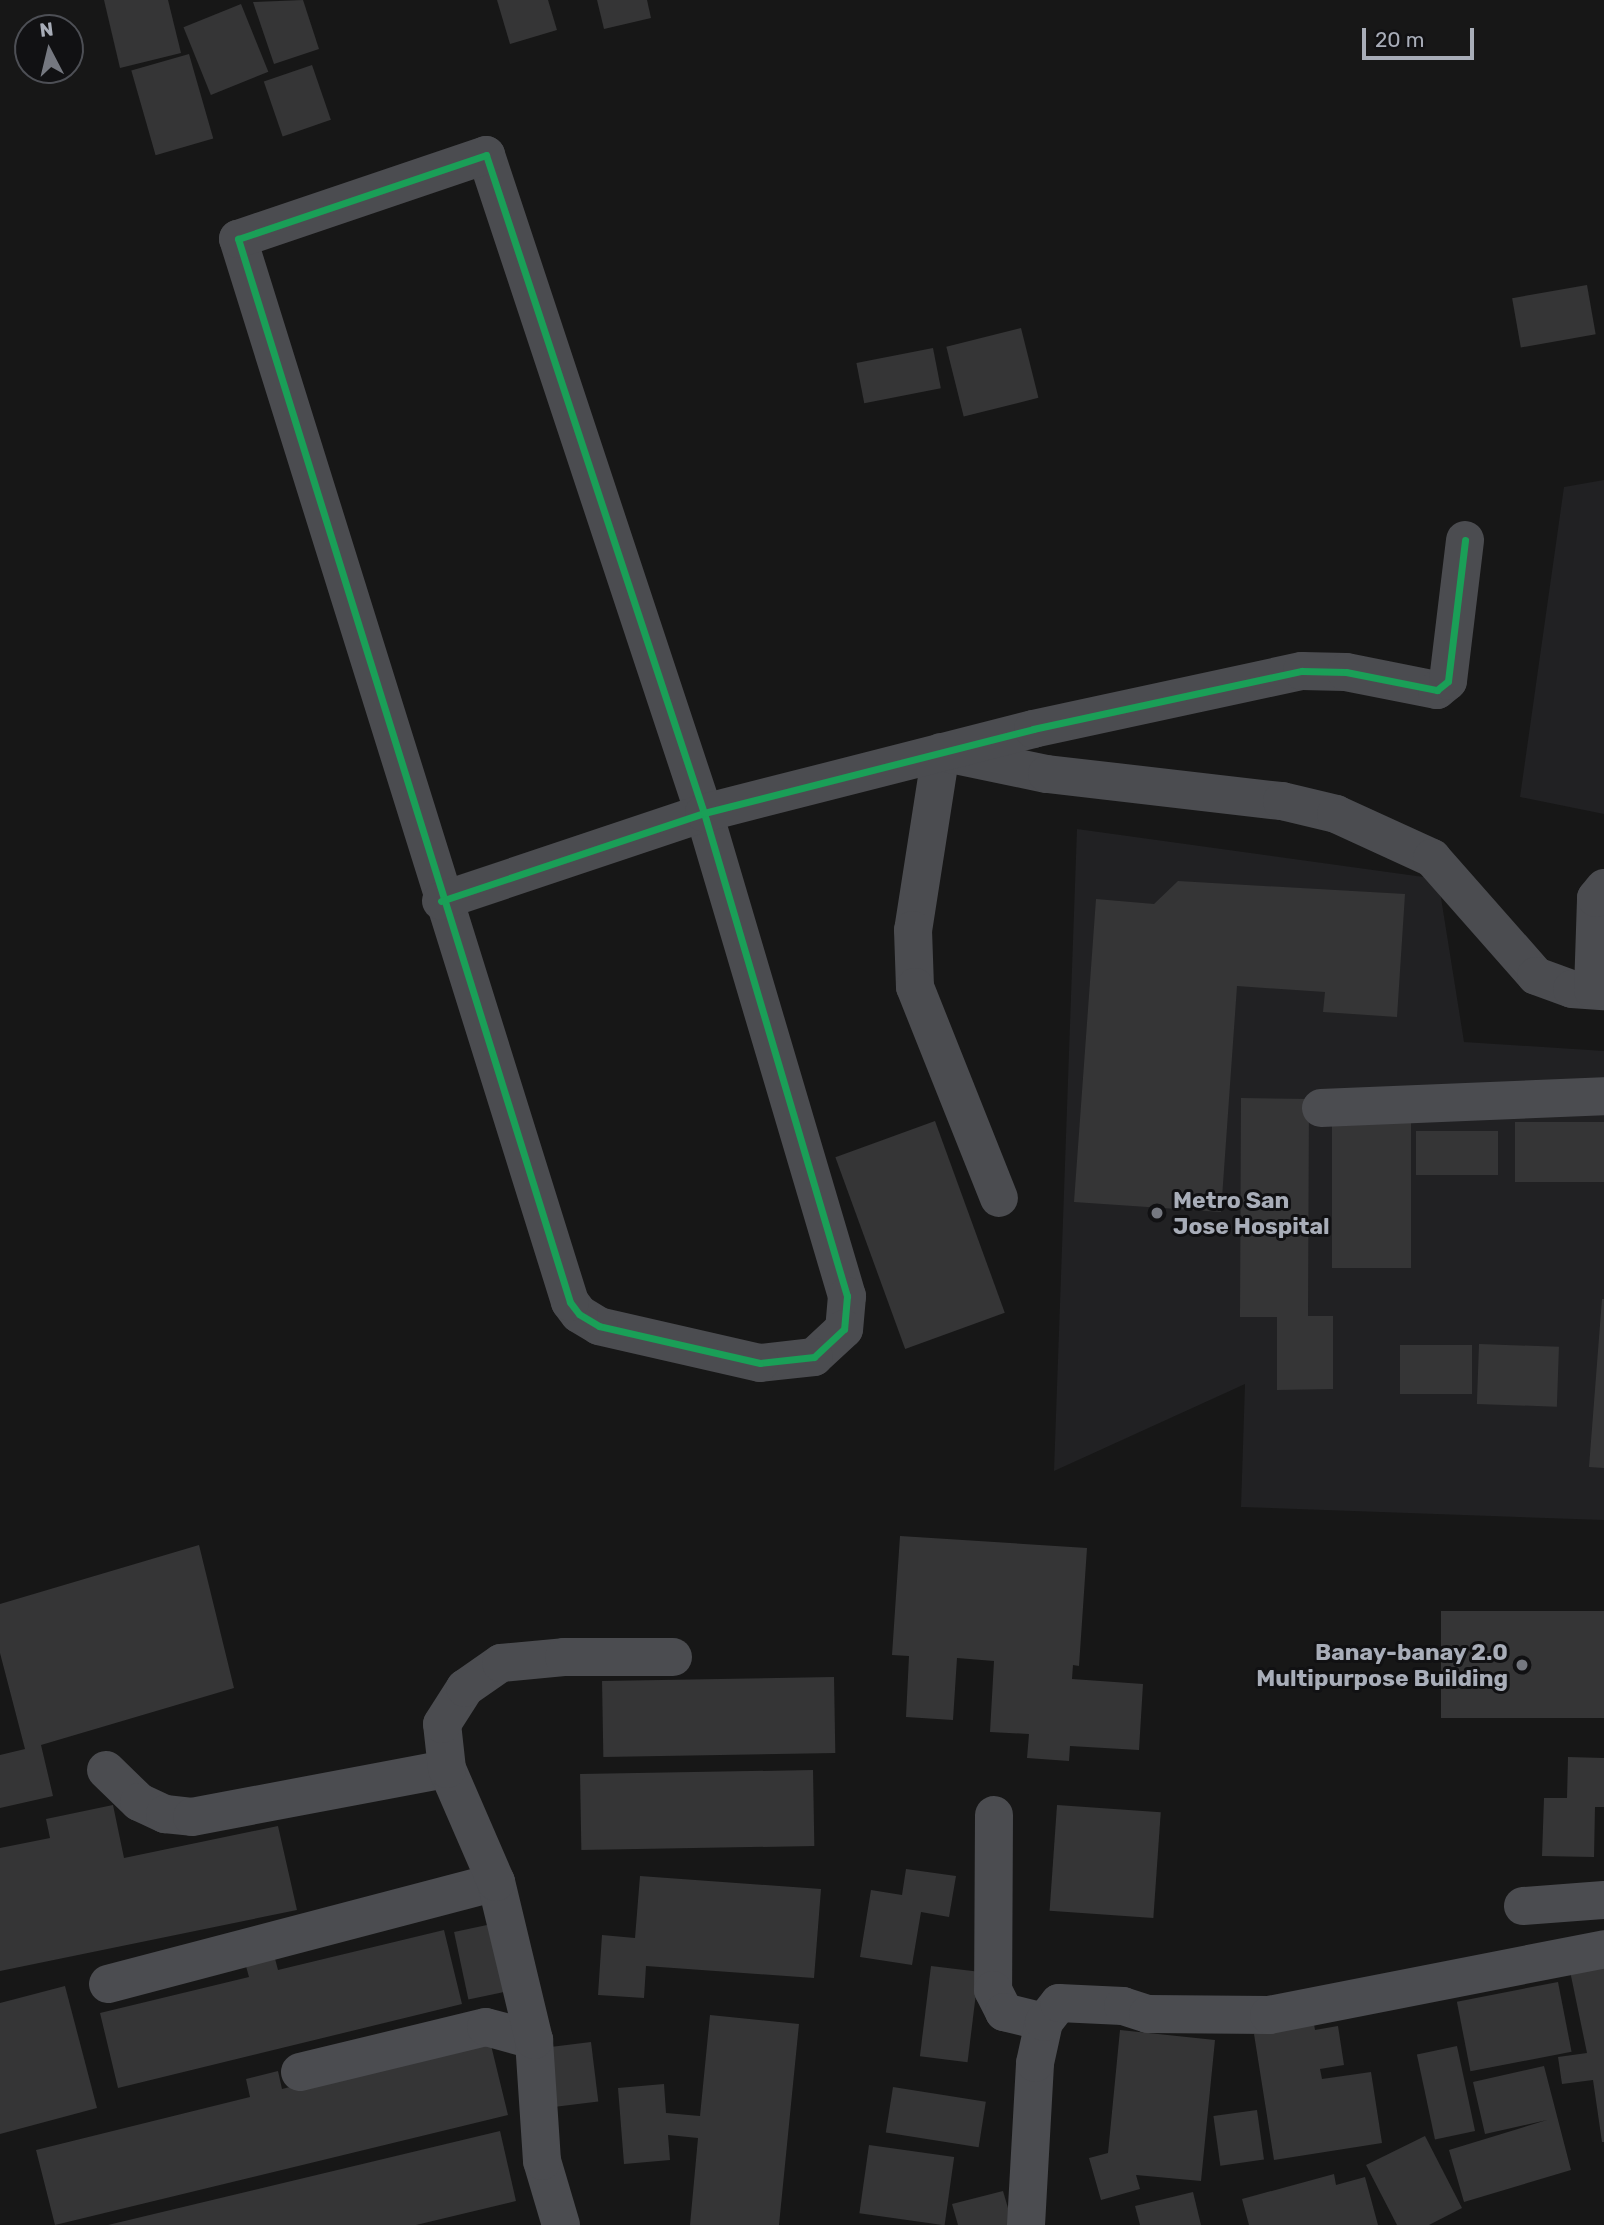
<!DOCTYPE html>
<style>
body{margin:0}
#map{position:relative;width:1604px;height:2225px;overflow:hidden;background:#171717;font-family:Rubik,sans-serif}
div>[style]{position:absolute}
[style*='--x']{left:calc(var(--x)*1px);top:calc(var(--y)*1px);width:calc(var(--w)*1px);rotate:calc(var(--a)*1deg)}
.built>*{inset:0;background:#212123}
.building>*{inset:0;background:#353536;transform-origin:0 0}
.minor>*{height:38px;margin:-19px;padding:0 19px;transform-origin:19px;border-radius:19px;background:#4b4c50}
.cycleway>*{height:7px;margin:-3.5px;padding:0 3.5px;transform-origin:3.5px;border-radius:3.5px;background:#1a9f57}
.dots>*{width:19px;height:19px;translate:-50% -50%;box-sizing:border-box;border:4px solid #111113;border-radius:50%}
span{translate:-50% -50%;white-space:nowrap;text-align:center;line-height:1.15;-webkit-text-stroke:6px #111113;paint-order:stroke}
.poi-label{font-size:23px;color:#a8adb8;font-weight:700}
.left{translate:0 -50%;text-align:left}
.right{translate:-100% -50%;text-align:right}
.north{position:absolute;left:14px;top:14px;width:70px;height:70px;box-sizing:border-box;background:#111113;border:2px solid #4d4f55;border-radius:50%;rotate:353deg;font-size:19px;font-weight:700;line-height:28px;text-align:center;color:#a8adb8}
.north::after{content:'';display:block;margin:auto;width:24px;height:32px;background:#757880;clip-path:polygon(50% 0,100% 100%,50% 72%,0 100%)}
.scale{position:absolute;left:1362px;top:28px;width:112px;height:32px;box-sizing:border-box;border:4px solid #a8adb8;border-top:0;padding-left:9px;font-size:21px;line-height:24px;white-space:nowrap;color:#a8adb8;-webkit-text-stroke:5px #111113;paint-order:stroke}
</style>
<div id="map">
<div class="built">
<div style="clip-path:polygon(1604px 480px,1604px 814px,1520px 797px,1564px 487px)"></div>
<div style="clip-path:polygon(1077px 829px,1438px 879px,1464px 1042px,1604px 1051px,1604px 1520px,1241px 1507px,1245px 1384px,1054px 1471px)"></div>
</div>
<div class="building">
<div style="clip-path:polygon(104px 0,168px 0,181px 53px,120px 68px)"></div>
<div style="clip-path:polygon(303px 0,319px 49px,274px 64px,253px 2px)"></div>
<div style="clip-path:polygon(497px 0,548px 0,557px 30px,510px 44px)"></div>
<div style="clip-path:polygon(597px 0,647px 0,651px 18px,604px 29px)"></div>
<div style="left:241px;top:4px;width:73px;height:62px;rotate:68deg"></div>
<div style="left:189px;top:54px;width:88px;height:60px;rotate:74deg"></div>
<div style="left:312px;top:65px;width:58px;height:51px;rotate:71deg"></div>
<div style="left:1587px;top:285px;width:50px;height:76px;rotate:80deg"></div>
<div style="left:1021px;top:328px;width:72px;height:77px;rotate:76deg"></div>
<div style="left:933px;top:348px;width:41px;height:78px;rotate:79deg"></div>
<div style="clip-path:polygon(1178px 881px,1405px 894px,1397px 1017px,1323px 1012px,1325px 992px,1237px 986px,1221px 1212px,1074px 1202px,1096px 899px,1154px 904px)"></div>
<div style="clip-path:polygon(1241px 1098px,1309px 1099px,1308px 1316px,1333px 1316px,1333px 1389px,1277px 1390px,1277px 1317px,1240px 1317px)"></div>
<div style="left:935px;top:1121px;width:204px;height:106px;rotate:70deg"></div>
<div style="left:1411px;top:1122px;width:146px;height:79px;rotate:90deg"></div>
<div style="left:1515px;top:1122px;width:89px;height:60px"></div>
<div style="left:1416px;top:1131px;width:82px;height:44px"></div>
<div style="clip-path:polygon(1602px 1299px,1604px 1299px,1604px 1468px,1589px 1467px)"></div>
<div style="left:1479px;top:1344px;width:80px;height:60px;rotate:2deg"></div>
<div style="left:1400px;top:1345px;width:72px;height:49px"></div>
<div style="clip-path:polygon(900px 1536px,1087px 1548px,1079px 1666px,1073px 1665px,1072px 1679px,1143px 1684px,1139px 1750px,1070px 1746px,1069px 1761px,1027px 1758px,1029px 1734px,990px 1732px,994px 1661px,957px 1658px,953px 1720px,906px 1717px,909px 1656px,892px 1655px)"></div>
<div style="clip-path:polygon(199px 1545px,234px 1688px,41px 1745px,53px 1796px,0 1808px,0 1755px,25px 1749px,0 1653px,0 1604px)"></div>
<div style="left:1441px;top:1611px;width:163px;height:107px"></div>
<div style="left:834px;top:1677px;width:76px;height:232px;rotate:89deg"></div>
<div style="clip-path:polygon(1568px 1757px,1604px 1758px,1604px 1807px,1595px 1807px,1594px 1857px,1542px 1856px,1544px 1798px,1567px 1798px)"></div>
<div style="left:813px;top:1770px;width:76px;height:233px;rotate:89deg"></div>
<div style="clip-path:polygon(113px 1805px,124px 1858px,278px 1826px,297px 1910px,0 1971px,0 1848px,50px 1838px,46px 1819px)"></div>
<div style="left:1057px;top:1805px;width:104px;height:106px;rotate:4deg"></div>
<div style="clip-path:polygon(906px 1869px,956px 1876px,949px 1917px,921px 1912px,912px 1965px,860px 1957px,871px 1890px,902px 1895px)"></div>
<div style="clip-path:polygon(640px 1876px,821px 1889px,814px 1978px,646px 1966px,644px 1998px,598px 1995px,602px 1935px,635px 1938px)"></div>
<div style="left:501px;top:1922px;width:69px;height:48px;rotate:78deg"></div>
<div style="clip-path:polygon(444px 1930px,462px 2004px,118px 2088px,100px 2013px,249px 1977px,244px 1959px,273px 1951px,278px 1970px)"></div>
<div style="clip-path:polygon(1604px 1964px,1604px 2142px,1602px 2142px,1593px 2080px,1562px 2084px,1558px 2057px,1587px 2053px,1570px 1971px)"></div>
<div style="left:931px;top:1966px;width:48px;height:91px;rotate:7deg"></div>
<div style="left:1558px;top:1982px;width:71px;height:103px;rotate:79deg"></div>
<div style="clip-path:polygon(65px 1986px,97px 2108px,0 2134px,0 2003px)"></div>
<div style="clip-path:polygon(710px 2015px,799px 2024px,779px 2225px,690px 2225px,698px 2138px,668px 2135px,670px 2160px,624px 2164px,618px 2088px,664px 2084px,666px 2113px,700px 2116px)"></div>
<div style="clip-path:polygon(1314px 2024px,1315px 2030px,1338px 2026px,1344px 2065px,1320px 2069px,1322px 2079px,1371px 2072px,1382px 2143px,1274px 2160px,1254px 2034px)"></div>
<div style="clip-path:polygon(1120px 2030px,1215px 2040px,1201px 2181px,1136px 2175px,1140px 2189px,1101px 2200px,1089px 2158px,1108px 2153px)"></div>
<div style="clip-path:polygon(489px 2037px,508px 2115px,55px 2225px,36px 2150px,250px 2097px,246px 2079px,278px 2071px,282px 2089px)"></div>
<div style="left:591px;top:2042px;width:60px;height:43px;rotate:83deg"></div>
<div style="left:1457px;top:2046px;width:87px;height:41px;rotate:78deg"></div>
<div style="clip-path:polygon(1544px 2066px,1571px 2170px,1464px 2202px,1449px 2150px,1547px 2120px,1485px 2134px,1473px 2082px)"></div>
<div style="left:893px;top:2087px;width:94px;height:46px;rotate:9deg"></div>
<div style="left:1257px;top:2110px;width:50px;height:44px;rotate:82deg"></div>
<div style="clip-path:polygon(500px 2131px,516px 2201px,416px 2225px,108px 2225px)"></div>
<div style="clip-path:polygon(1425px 2136px,1462px 2208px,1429px 2225px,1397px 2225px,1366px 2165px)"></div>
<div style="left:869px;top:2145px;width:86px;height:69px;rotate:8deg"></div>
<div style="clip-path:polygon(1334px 2174px,1336px 2185px,1365px 2177px,1378px 2225px,1249px 2225px,1242px 2199px)"></div>
<div style="clip-path:polygon(1003px 2191px,1013px 2225px,958px 2225px,952px 2204px)"></div>
<div style="clip-path:polygon(1193px 2192px,1201px 2225px,1140px 2225px,1135px 2206px)"></div>
</div>
<div class="minor">
<div style="--x:486;--y:155;--w:693;--a:71.67"></div>
<div style="--x:704;--y:813;--w:504;--a:73.51"></div>
<div style="--x:847;--y:1296;--w:33;--a:95"></div>
<div style="--x:844;--y:1329;--w:41;--a:137"></div>
<div style="--x:814;--y:1357;--w:54;--a:173.7"></div>
<div style="--x:760;--y:1363;--w:165;--a:-167.1"></div>
<div style="--x:599;--y:1326;--w:23;--a:-149"></div>
<div style="--x:579;--y:1314;--w:15;--a:-127"></div>
<div style="--x:570;--y:1302;--w:1114;--a:-107.34"></div>
<div style="--x:238;--y:239;--w:262;--a:-18.7"></div>
<div style="--x:941;--y:752;--w:180;--a:98.9"></div>
<div style="--x:913;--y:930;--w:57;--a:88"></div>
<div style="--x:915;--y:987;--w:227;--a:68.3"></div>
<div style="--x:950;--y:754;--w:99;--a:11.7"></div>
<div style="--x:1047;--y:774;--w:237;--a:6.6"></div>
<div style="--x:1282;--y:801;--w:56;--a:13.5"></div>
<div style="--x:1336;--y:814;--w:106;--a:24.6"></div>
<div style="--x:1432;--y:858;--w:157;--a:48.6"></div>
<div style="--x:1536;--y:976;--w:38;--a:20"></div>
<div style="--x:1572;--y:989;--w:32;--a:4"></div>
<div style="--x:441;--y:901;--w:277;--a:-18.5"></div>
<div style="--x:704;--y:813;--w:340;--a:-14.3"></div>
<div style="--x:1033;--y:729;--w:275;--a:-12.2"></div>
<div style="--x:1302;--y:671;--w:44;--a:1.3"></div>
<div style="--x:1346;--y:672;--w:93;--a:11.2"></div>
<div style="--x:1437;--y:690;--w:14;--a:-39"></div>
<div style="--x:1448;--y:681;--w:142;--a:-83.1"></div>
<div style="--x:1593;--y:990;--w:92;--a:-88.1"></div>
<div style="--x:1596;--y:898;--w:13;--a:-51"></div>
<div style="--x:1321;--y:1108;--w:283;--a:-2.4"></div>
<div style="--x:106;--y:1770;--w:46;--a:44.1"></div>
<div style="--x:139;--y:1802;--w:29;--a:25"></div>
<div style="--x:165;--y:1814;--w:27;--a:6"></div>
<div style="--x:192;--y:1817;--w:259;--a:-10.7"></div>
<div style="--x:994;--y:1815;--w:175;--a:90.3"></div>
<div style="--x:993;--y:1990;--w:25;--a:63"></div>
<div style="--x:1004;--y:2012;--w:41;--a:14"></div>
<div style="--x:1523;--y:1906;--w:81;--a:-4.2"></div>
<div style="--x:108;--y:1984;--w:401;--a:-14.7"></div>
<div style="--x:300;--y:2072;--w:191;--a:-13.6"></div>
<div style="--x:486;--y:2027;--w:50;--a:15.2"></div>
<div style="--x:561;--y:2225;--w:67;--a:-106.5"></div>
<div style="--x:542;--y:2161;--w:121;--a:-93.8"></div>
<div style="--x:534;--y:2040;--w:163;--a:-103.5"></div>
<div style="--x:496;--y:1882;--w:123;--a:-113.4"></div>
<div style="--x:447;--y:1769;--w:45;--a:-96.3"></div>
<div style="--x:442;--y:1724;--w:43;--a:-57.4"></div>
<div style="--x:465;--y:1688;--w:44;--a:-34.8"></div>
<div style="--x:501;--y:1663;--w:63;--a:-5.4"></div>
<div style="--x:564;--y:1657;--w:109;--a:0"></div>
<div style="--x:1026;--y:2225;--w:162;--a:-86.8"></div>
<div style="--x:1035;--y:2063;--w:42;--a:-77.6"></div>
<div style="--x:1044;--y:2022;--w:24;--a:-52"></div>
<div style="--x:1059;--y:2003;--w:64;--a:2.7"></div>
<div style="--x:1123;--y:2006;--w:26;--a:18"></div>
<div style="--x:1148;--y:2014;--w:121;--a:0.5"></div>
<div style="--x:1269;--y:2015;--w:341;--a:-11.1"></div>
</div>
<div class="cycleway">
<div style="--x:486;--y:155;--w:693;--a:71.67"></div>
<div style="--x:704;--y:813;--w:504;--a:73.51"></div>
<div style="--x:847;--y:1296;--w:33;--a:95"></div>
<div style="--x:844;--y:1329;--w:41;--a:137"></div>
<div style="--x:814;--y:1357;--w:54;--a:173.7"></div>
<div style="--x:760;--y:1363;--w:165;--a:-167.1"></div>
<div style="--x:599;--y:1326;--w:23;--a:-149"></div>
<div style="--x:579;--y:1314;--w:15;--a:-127"></div>
<div style="--x:570;--y:1302;--w:1114;--a:-107.34"></div>
<div style="--x:238;--y:239;--w:262;--a:-18.7"></div>
<div style="--x:441;--y:901;--w:277;--a:-18.5"></div>
<div style="--x:704;--y:813;--w:340;--a:-14.3"></div>
<div style="--x:1033;--y:729;--w:275;--a:-12.2"></div>
<div style="--x:1302;--y:671;--w:44;--a:1.3"></div>
<div style="--x:1346;--y:672;--w:93;--a:11.2"></div>
<div style="--x:1437;--y:690;--w:14;--a:-39"></div>
<div style="--x:1448;--y:681;--w:142;--a:-83.1"></div>
</div>
<div class="dots">
<div style="left:1157px;top:1213px;background:#757880"></div>
<div style="left:1522px;top:1665px;background:#757880"></div>
</div>
<div class="poi-label">
<span class="left" style="left:1173px;top:1213px">Metro San<br>Jose Hospital</span>
<span class="right" style="left:1508px;top:1665px">Banay-banay 2.0<br>Multipurpose Building</span>
</div>
<div class="north">N</div>
<div class="scale">20 m</div>
</div>
